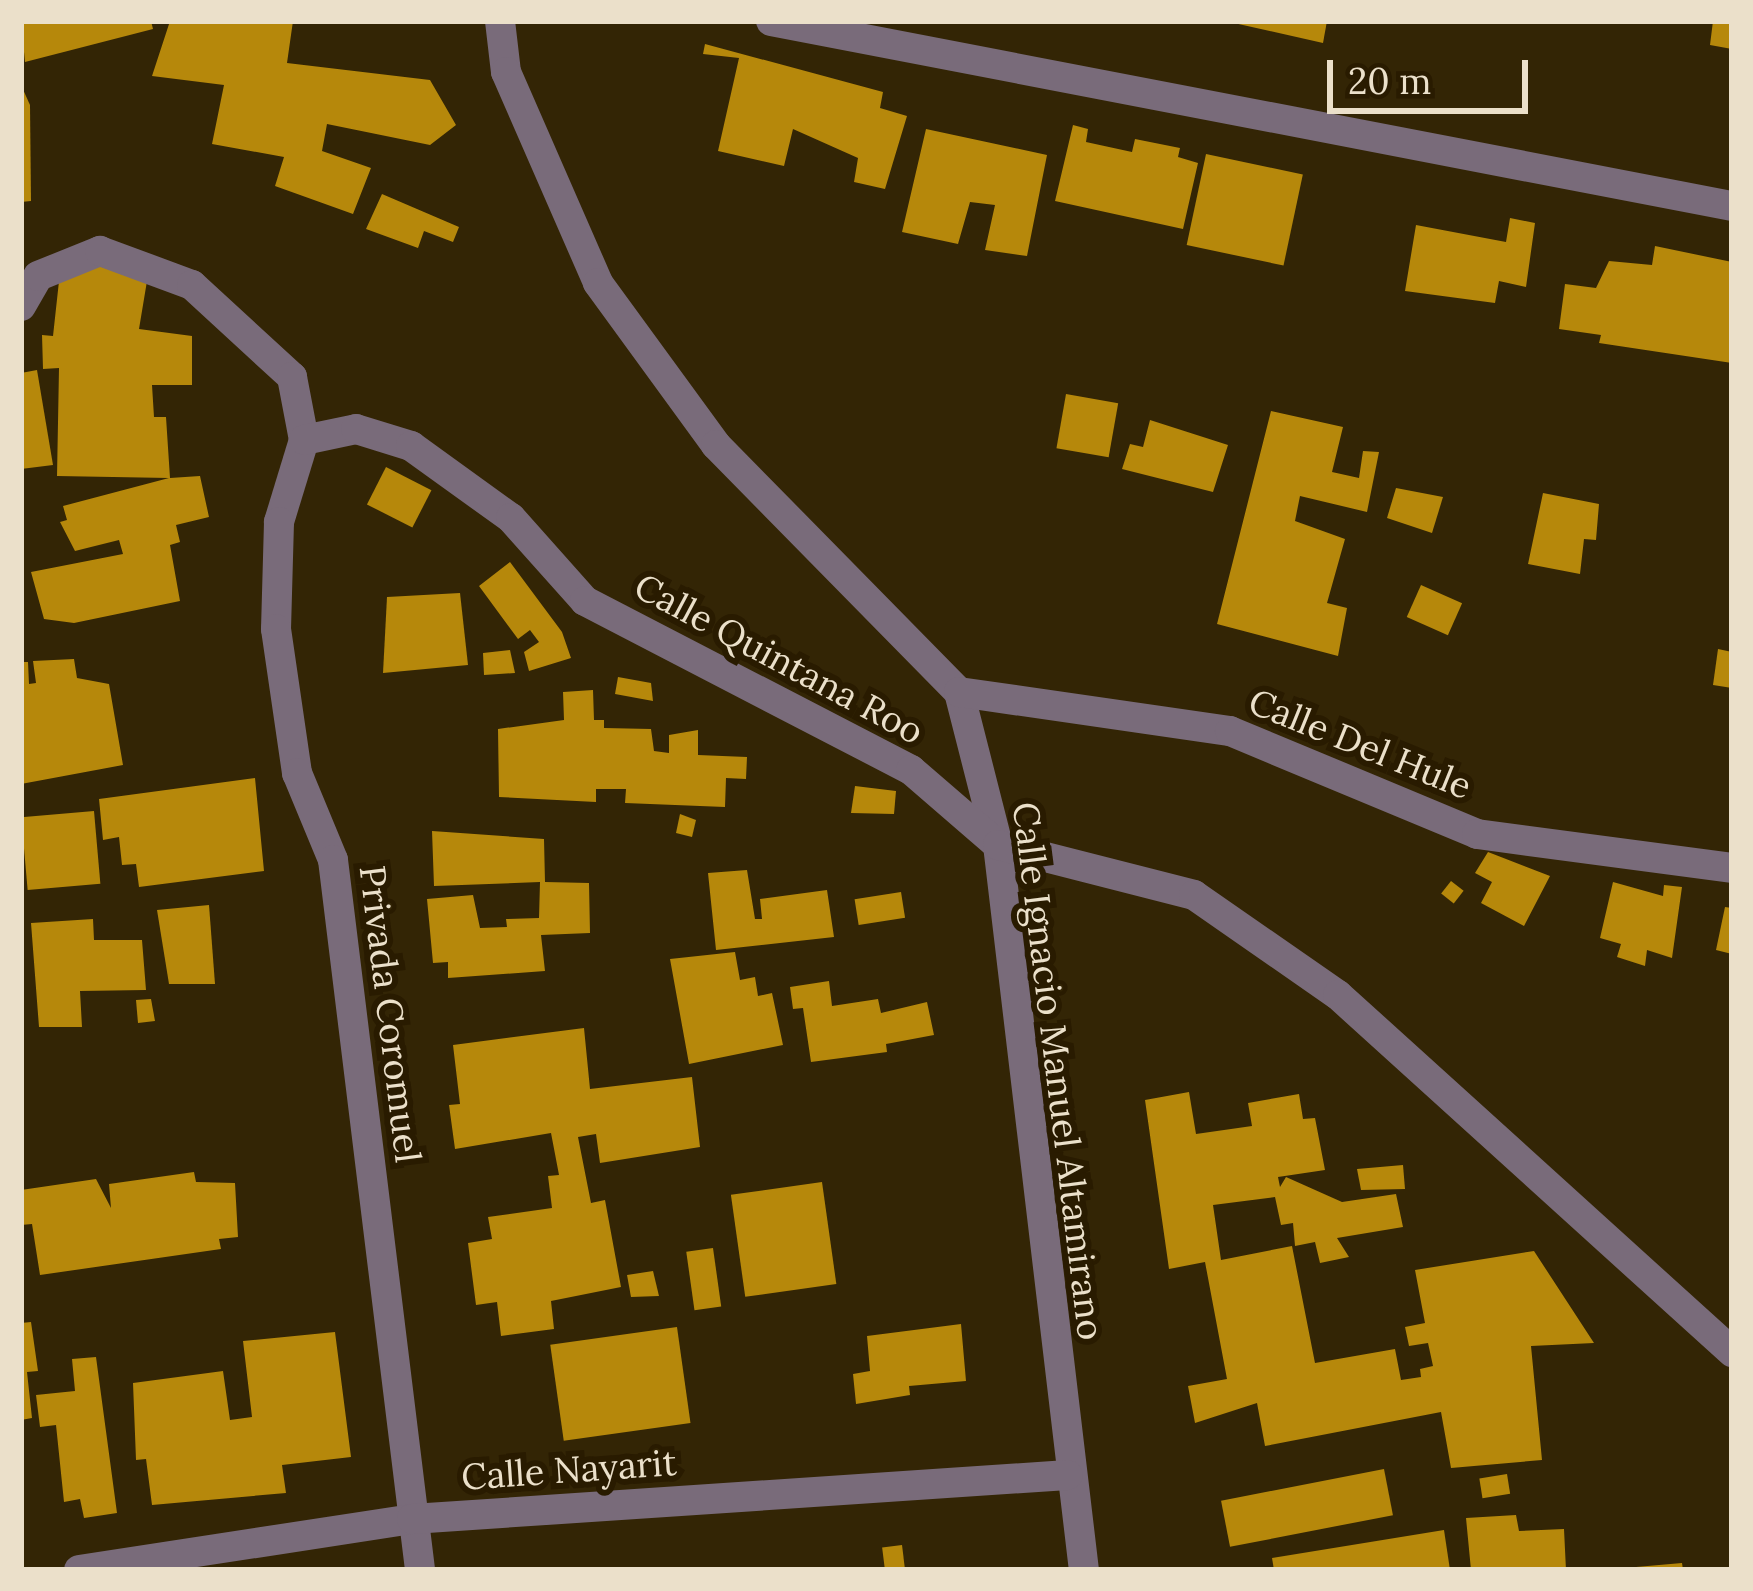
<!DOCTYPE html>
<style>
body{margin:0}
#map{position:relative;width:1753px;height:1591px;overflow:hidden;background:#332505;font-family:Lora,serif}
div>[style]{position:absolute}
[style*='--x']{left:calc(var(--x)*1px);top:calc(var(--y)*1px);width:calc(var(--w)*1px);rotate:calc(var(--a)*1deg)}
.building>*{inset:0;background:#b6880b;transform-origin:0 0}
.minor>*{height:30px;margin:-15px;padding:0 15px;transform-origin:15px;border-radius:15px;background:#796b7a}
span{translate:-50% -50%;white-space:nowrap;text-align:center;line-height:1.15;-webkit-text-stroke:12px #291b00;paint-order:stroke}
.street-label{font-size:36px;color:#ebe0ca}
.frame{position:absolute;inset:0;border:24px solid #ebe0ca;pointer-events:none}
.scale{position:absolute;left:1327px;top:60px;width:201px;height:54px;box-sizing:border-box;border:6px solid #ebe0ca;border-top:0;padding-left:15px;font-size:36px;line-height:42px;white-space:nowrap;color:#ebe0ca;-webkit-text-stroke:9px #291b00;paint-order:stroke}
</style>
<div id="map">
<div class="building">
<div style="clip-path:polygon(21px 21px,151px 21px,153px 29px,25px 62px)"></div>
<div style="clip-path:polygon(170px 21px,293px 21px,287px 63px,430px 80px,456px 125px,430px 145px,327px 124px,322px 151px,371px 168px,353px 214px,275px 186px,284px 157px,212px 144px,224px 85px,152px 76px)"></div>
<div style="clip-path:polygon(1225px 21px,1327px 21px,1323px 43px)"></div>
<div style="clip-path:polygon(1713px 21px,1732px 21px,1732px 49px,1710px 45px)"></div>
<div style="clip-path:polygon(705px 44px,883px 92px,880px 108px,907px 116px,885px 189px,854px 182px,858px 158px,793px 129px,784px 166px,718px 151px,739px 58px,703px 54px)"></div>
<div style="clip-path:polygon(21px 85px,30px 105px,31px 201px,21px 202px)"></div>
<div style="clip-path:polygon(1073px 125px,1088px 129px,1086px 142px,1132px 152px,1135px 139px,1180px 148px,1178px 157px,1198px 163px,1183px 229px,1055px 201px)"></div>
<div style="clip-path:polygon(926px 129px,1047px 155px,1027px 256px,985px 250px,995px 205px,970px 202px,958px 244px,902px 232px)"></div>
<div style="left:1206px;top:154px;width:99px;height:93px;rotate:12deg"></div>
<div style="clip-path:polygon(382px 194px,459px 227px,453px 242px,424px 231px,418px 248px,366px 229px)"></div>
<div style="clip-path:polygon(1510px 218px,1535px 223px,1526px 287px,1499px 281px,1495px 303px,1405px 291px,1416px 225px,1506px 242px)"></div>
<div style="clip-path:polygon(1655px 246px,1732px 262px,1732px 363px,1599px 343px,1601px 335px,1559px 329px,1565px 284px,1596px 288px,1609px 261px,1652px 265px)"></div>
<div style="clip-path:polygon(96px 266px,148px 275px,139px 329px,192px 336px,192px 385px,152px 385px,154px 417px,166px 417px,170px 478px,200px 476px,209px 517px,176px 525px,180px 542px,170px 545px,180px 601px,74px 623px,44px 619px,31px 572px,123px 554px,119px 540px,75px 551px,60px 522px,67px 520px,63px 506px,169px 478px,57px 476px,59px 368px,43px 369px,42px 335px,53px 336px,59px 281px)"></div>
<div style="clip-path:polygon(37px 370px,53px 465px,21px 469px,21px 373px)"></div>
<div style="left:1066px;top:394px;width:53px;height:55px;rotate:10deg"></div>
<div style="clip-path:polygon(1271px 411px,1343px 427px,1332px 472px,1359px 478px,1363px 451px,1379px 452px,1367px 512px,1300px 496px,1295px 521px,1345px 539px,1327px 603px,1347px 608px,1338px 656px,1217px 624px)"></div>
<div style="clip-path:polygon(1150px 420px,1228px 445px,1213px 492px,1122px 469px,1130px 444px,1143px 447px)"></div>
<div style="left:386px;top:467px;width:51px;height:42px;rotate:27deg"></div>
<div style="clip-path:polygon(1396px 488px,1443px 497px,1432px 533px,1387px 518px)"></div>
<div style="clip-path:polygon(1543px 493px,1599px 504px,1596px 540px,1584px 539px,1580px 574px,1528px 564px)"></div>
<div style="clip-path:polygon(510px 562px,562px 632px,571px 658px,529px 671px,524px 652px,539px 642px,530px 630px,518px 639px,479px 586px)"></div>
<div style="left:1421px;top:585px;width:45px;height:35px;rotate:24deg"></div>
<div style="clip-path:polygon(460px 593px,468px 665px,383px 673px,387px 597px)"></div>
<div style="clip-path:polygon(1718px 649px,1732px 652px,1732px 688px,1713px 685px)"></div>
<div style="clip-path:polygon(510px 650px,515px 673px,484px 675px,483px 653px)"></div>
<div style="clip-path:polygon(74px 659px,77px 678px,109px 684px,123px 765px,21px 784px,21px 662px,28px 662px,29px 684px,36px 683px,33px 661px)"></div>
<div style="clip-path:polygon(618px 677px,651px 683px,653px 701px,615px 694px)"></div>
<div style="clip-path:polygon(593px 690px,594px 720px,604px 720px,604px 728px,651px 729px,654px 751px,669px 753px,669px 735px,698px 730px,698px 755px,747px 757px,746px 779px,726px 778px,725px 807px,625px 803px,626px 789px,596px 789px,596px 802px,499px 797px,498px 729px,564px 720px,563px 692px)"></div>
<div style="clip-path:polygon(255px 778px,264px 871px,139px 887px,136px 864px,122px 865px,119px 837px,103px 840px,99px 799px)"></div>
<div style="clip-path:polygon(855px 786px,896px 791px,894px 814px,851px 813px)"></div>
<div style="left:94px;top:811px;width:73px;height:73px;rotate:85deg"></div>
<div style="clip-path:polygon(680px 814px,696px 820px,692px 837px,676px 833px)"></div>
<div style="clip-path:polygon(432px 831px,544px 839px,545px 882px,589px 883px,590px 933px,541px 935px,545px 971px,448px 978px,448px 962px,433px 963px,427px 899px,473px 895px,480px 928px,507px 927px,506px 919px,539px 918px,540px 882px,434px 886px)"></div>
<div style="clip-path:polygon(1488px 852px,1550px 876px,1524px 926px,1481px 903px,1492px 882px,1475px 873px)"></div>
<div style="clip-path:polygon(747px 870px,755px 919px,762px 919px,760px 899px,827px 890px,834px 937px,716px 950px,708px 873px)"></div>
<div style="left:1451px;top:881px;width:16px;height:16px;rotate:38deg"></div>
<div style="clip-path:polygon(1613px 882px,1663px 896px,1664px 885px,1682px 887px,1672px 958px,1647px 950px,1645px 966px,1617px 957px,1621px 944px,1600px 938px)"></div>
<div style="left:901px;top:892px;width:26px;height:47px;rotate:81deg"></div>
<div style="clip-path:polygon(209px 905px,215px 984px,169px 984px,157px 910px)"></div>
<div style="clip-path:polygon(1725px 907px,1732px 908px,1732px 954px,1716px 950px)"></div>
<div style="clip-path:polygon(93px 919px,94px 940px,142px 940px,146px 990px,80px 991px,82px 1027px,39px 1027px,31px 923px)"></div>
<div style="clip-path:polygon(735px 952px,740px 980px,755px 977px,758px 996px,772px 993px,783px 1045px,689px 1064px,670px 959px)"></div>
<div style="clip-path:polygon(829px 981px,832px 1006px,878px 999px,881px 1013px,927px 1002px,934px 1035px,886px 1044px,887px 1052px,811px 1062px,803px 1008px,793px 1009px,790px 987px)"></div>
<div style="clip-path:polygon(151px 999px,155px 1021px,138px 1023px,136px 1000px)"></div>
<div style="clip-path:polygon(584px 1028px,590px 1089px,692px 1077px,700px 1147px,600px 1163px,596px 1134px,578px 1137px,591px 1203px,605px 1200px,621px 1287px,551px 1301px,554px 1329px,501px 1336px,497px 1302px,476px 1305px,468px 1243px,492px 1239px,488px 1217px,552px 1208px,548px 1176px,559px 1175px,551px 1133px,455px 1149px,449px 1105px,460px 1104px,453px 1045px)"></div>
<div style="clip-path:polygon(1189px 1092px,1196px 1134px,1252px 1126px,1248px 1103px,1299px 1094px,1303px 1119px,1315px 1118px,1325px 1170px,1278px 1177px,1280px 1187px,1286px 1177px,1342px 1202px,1396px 1194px,1403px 1227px,1337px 1238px,1349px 1257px,1320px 1263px,1315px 1242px,1295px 1246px,1293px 1223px,1281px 1225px,1275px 1197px,1213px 1205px,1221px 1260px,1292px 1246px,1315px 1363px,1395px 1349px,1401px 1380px,1421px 1377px,1420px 1369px,1433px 1366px,1428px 1343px,1409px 1346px,1405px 1327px,1425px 1323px,1415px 1270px,1534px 1251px,1594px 1343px,1531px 1346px,1542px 1460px,1451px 1468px,1441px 1412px,1265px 1446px,1257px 1403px,1195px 1423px,1188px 1386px,1227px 1379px,1205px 1262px,1169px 1269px,1145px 1100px)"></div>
<div style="clip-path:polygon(1403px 1165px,1405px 1189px,1361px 1190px,1357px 1169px)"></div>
<div style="clip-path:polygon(194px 1172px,196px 1182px,235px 1183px,238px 1237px,219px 1239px,221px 1249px,40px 1275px,32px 1224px,21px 1225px,21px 1190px,96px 1179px,111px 1208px,109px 1184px)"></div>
<div style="left:822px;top:1182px;width:103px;height:92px;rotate:82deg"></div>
<div style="left:713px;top:1248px;width:59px;height:27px;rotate:82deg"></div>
<div style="clip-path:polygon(653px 1271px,659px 1296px,631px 1297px,627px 1275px)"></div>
<div style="clip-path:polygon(31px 1322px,38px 1371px,27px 1372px,32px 1418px,21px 1420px,21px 1323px)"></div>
<div style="clip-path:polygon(961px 1324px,966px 1381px,909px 1386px,910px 1395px,856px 1404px,853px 1374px,870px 1371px,867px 1336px)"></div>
<div style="left:677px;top:1327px;width:97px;height:128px;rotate:82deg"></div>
<div style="clip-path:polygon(335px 1332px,351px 1457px,282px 1465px,286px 1493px,152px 1505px,146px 1459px,136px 1460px,133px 1383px,223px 1371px,230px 1420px,252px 1417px,243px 1341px)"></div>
<div style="clip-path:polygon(96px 1357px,117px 1513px,84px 1518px,80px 1499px,64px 1502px,56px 1425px,40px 1427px,36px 1395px,75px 1391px,72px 1359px)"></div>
<div style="left:1384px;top:1469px;width:47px;height:166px;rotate:79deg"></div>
<div style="left:1507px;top:1474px;width:20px;height:28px;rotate:81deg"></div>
<div style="clip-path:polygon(1516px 1515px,1519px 1531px,1564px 1529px,1566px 1570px,1471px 1570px,1466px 1518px)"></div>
<div style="clip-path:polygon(1444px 1530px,1450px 1570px,1274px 1570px,1272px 1558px)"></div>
<div style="left:902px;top:1545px;width:25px;height:20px;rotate:83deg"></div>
<div style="clip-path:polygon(1682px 1563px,1683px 1570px,1636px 1570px,1636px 1567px)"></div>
</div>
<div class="minor">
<div style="--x:500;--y:21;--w:51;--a:83.3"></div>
<div style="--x:506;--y:72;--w:230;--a:66.4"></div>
<div style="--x:598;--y:283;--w:200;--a:53.9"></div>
<div style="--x:716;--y:445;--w:346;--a:45.5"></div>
<div style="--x:959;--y:692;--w:158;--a:75.7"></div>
<div style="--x:998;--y:845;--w:730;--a:83.24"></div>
<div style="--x:771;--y:21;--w:979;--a:10.9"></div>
<div style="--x:21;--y:306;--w:34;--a:-60"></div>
<div style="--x:38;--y:276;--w:67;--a:-22"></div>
<div style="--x:100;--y:251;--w:98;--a:20.3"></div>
<div style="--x:192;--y:285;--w:136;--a:42.6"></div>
<div style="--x:292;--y:377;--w:64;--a:79.2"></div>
<div style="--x:304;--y:440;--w:86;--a:107"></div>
<div style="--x:279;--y:522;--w:107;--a:91.6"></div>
<div style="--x:276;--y:629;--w:146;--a:81.7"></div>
<div style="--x:297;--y:773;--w:94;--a:67.5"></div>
<div style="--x:333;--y:860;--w:715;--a:83.01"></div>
<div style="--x:304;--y:440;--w:53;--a:-11.9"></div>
<div style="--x:356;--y:429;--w:58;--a:17.2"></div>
<div style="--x:411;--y:446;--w:123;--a:35.8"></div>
<div style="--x:511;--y:518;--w:111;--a:48.3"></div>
<div style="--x:585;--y:601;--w:367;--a:27.4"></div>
<div style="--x:911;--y:770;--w:115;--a:40.8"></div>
<div style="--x:998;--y:845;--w:202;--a:14.3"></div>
<div style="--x:1194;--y:895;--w:175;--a:34.8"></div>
<div style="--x:1338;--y:995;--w:532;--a:42.18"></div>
<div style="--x:959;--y:692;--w:274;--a:8.2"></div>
<div style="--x:1230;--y:731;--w:268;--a:22.6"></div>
<div style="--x:1477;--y:834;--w:257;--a:7.6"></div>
<div style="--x:79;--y:1570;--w:337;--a:-8.7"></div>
<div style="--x:412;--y:1519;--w:657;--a:-3.84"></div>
</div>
<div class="street-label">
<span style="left:779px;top:659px;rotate:28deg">Calle Quintana Roo</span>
<span style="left:1360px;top:744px;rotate:22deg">Calle Del Hule</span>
<span style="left:390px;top:1014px;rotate:83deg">Privada Coromuel</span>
<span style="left:1058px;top:1071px;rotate:83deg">Calle Ignacio Manuel Altamirano</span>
<span style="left:569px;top:1470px;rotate:-4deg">Calle Nayarit</span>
</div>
<div class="frame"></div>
<div class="scale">20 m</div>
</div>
